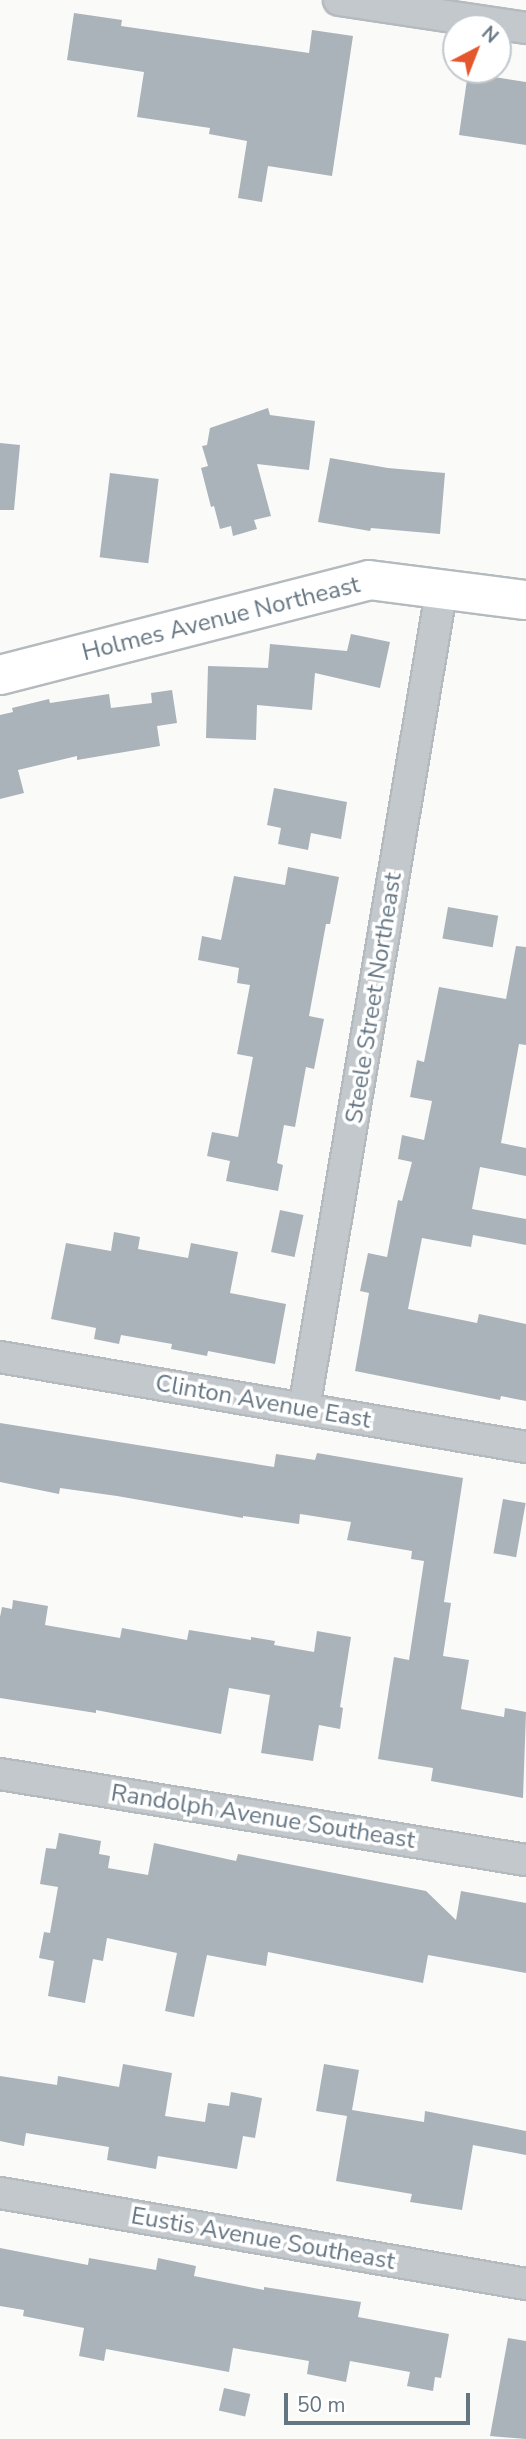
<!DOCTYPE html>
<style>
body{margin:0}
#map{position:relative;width:526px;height:2439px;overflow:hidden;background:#fafaf8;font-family:"Nunito Sans",sans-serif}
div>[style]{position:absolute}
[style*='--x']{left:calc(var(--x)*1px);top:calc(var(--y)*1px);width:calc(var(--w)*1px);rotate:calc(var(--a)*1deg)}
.building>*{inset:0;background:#aab3b9;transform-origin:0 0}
.roads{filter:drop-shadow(2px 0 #b5babe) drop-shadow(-2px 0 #b5babe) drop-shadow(0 2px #b5babe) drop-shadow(0 -2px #b5babe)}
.minor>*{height:30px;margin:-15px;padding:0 15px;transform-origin:15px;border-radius:15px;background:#c3c8cc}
.major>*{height:38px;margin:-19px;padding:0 19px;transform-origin:19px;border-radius:19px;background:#fff}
span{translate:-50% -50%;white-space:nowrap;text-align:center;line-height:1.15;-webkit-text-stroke:7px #fff;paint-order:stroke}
.street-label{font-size:24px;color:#657683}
.north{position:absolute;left:442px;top:14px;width:70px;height:70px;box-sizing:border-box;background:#fff;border:2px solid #c1c8cd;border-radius:50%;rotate:42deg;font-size:19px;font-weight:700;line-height:28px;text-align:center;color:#657683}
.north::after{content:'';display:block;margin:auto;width:24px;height:32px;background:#e4572e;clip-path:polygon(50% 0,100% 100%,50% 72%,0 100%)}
.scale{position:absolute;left:284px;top:2393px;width:186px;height:32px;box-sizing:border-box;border:4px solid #657683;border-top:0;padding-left:9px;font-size:21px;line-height:24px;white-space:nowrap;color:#657683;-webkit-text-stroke:5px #fff;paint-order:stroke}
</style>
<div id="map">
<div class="building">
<div style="clip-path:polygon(74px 13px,122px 20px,121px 26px,309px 53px,312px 30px,353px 36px,332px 176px,268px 166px,262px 202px,238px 198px,247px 141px,209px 134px,210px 128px,137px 117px,144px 72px,67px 60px)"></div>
<div style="clip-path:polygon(468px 73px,526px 82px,526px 145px,459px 135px)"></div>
<div style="clip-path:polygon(268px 408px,270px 415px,315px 421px,309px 470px,257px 464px,271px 516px,254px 520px,257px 529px,233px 536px,231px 526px,220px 529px,214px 506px,211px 507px,201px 468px,208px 466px,202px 446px,207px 445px,210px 428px)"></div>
<div style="clip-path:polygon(0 443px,20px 445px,14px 510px,0 510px)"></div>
<div style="clip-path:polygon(330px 458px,388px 468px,445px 473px,440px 534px,371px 528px,370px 531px,318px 522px)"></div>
<div style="left:110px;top:473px;width:49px;height:85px;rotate:7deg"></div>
<div style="clip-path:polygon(351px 634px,390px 642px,380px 688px,315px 673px,312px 710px,257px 705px,256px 740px,206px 738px,208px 666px,268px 668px,270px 644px,347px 651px)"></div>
<div style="clip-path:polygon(172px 690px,177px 723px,157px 726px,160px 746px,77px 760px,77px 756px,18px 770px,24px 793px,0 799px,0 715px,13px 712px,12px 708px,49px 699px,50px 703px,109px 694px,111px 708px,152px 703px,151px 693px)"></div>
<div style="clip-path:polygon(274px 788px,347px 802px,341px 839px,311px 833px,308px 850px,278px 844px,281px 828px,267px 825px)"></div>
<div style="clip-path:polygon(288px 867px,339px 877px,330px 924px,326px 924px,309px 1016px,324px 1019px,314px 1069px,306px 1067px,295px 1127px,284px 1125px,277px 1163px,283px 1165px,278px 1191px,226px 1181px,230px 1161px,207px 1156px,212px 1132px,238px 1137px,253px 1057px,237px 1054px,250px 985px,237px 983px,239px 968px,198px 960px,202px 936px,221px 940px,234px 876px,285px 885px)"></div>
<div style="left:448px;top:907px;width:51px;height:32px;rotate:10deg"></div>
<div style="clip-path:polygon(516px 946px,526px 947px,526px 1045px,519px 1044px,501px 1143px,526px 1148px,526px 1176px,480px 1167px,472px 1209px,526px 1219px,526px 1245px,473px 1235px,471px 1247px,422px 1238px,408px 1309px,477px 1323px,479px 1314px,526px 1324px,526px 1401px,501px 1396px,500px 1400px,355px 1371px,369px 1293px,360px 1291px,368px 1253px,387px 1257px,398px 1200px,402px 1201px,412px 1162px,398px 1159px,402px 1135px,424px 1140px,432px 1101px,410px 1097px,417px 1060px,424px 1062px,439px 987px,506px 999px)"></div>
<div style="left:280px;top:1210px;width:24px;height:43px;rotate:12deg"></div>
<div style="clip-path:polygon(114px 1232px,140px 1237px,138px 1249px,188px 1258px,191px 1243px,238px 1252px,230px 1293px,286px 1304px,275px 1364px,208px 1351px,207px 1356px,171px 1349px,172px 1344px,121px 1335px,119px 1344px,94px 1339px,96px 1328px,51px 1319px,66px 1243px,111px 1251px)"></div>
<div style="clip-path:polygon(0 1423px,274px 1467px,276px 1454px,315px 1460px,317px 1453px,463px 1478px,444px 1602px,451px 1603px,443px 1656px,469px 1660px,461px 1709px,504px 1717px,505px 1708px,526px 1712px,523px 1798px,431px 1781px,433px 1768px,378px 1759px,394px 1657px,409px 1660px,424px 1561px,411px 1559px,412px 1551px,347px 1540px,351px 1522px,300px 1514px,299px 1524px,243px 1516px,243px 1518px,117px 1496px,60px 1488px,59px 1494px,0 1482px)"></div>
<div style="left:503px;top:1499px;width:23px;height:55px;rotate:10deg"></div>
<div style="clip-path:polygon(13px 1600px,48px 1606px,45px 1625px,120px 1638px,122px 1628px,187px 1640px,189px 1630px,251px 1640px,251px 1637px,275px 1641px,274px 1645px,314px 1652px,317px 1631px,351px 1637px,340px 1707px,343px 1708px,340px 1729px,319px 1725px,313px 1761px,261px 1753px,270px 1695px,229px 1688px,221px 1734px,96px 1710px,96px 1713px,0 1698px,0 1617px,2px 1607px,12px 1609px)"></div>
<div style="clip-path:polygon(59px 1833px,101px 1841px,99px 1854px,110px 1856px,108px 1868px,148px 1875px,154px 1843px,236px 1861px,238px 1854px,426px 1891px,456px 1920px,461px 1891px,526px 1903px,526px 1973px,428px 1955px,423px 1983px,268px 1952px,266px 1966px,207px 1955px,194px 2017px,165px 2011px,177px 1953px,107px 1938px,103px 1961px,93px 1959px,85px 2003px,48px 1996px,54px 1961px,39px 1958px,44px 1932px,50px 1933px,58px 1887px,40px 1884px,46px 1848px,56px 1849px)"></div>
<div style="clip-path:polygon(123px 2064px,172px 2073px,165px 2116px,205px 2122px,208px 2103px,229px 2106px,231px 2092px,262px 2098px,255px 2138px,243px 2136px,237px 2169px,158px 2156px,156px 2169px,107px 2160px,109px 2147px,26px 2133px,24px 2146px,0 2141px,0 2076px,57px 2085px,58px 2076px,119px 2087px)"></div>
<div style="clip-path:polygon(324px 2064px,359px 2070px,352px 2110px,424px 2122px,425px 2111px,526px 2131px,526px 2155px,473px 2145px,462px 2210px,410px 2202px,412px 2194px,336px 2181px,347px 2116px,316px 2111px)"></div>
<div style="clip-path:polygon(0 2248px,88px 2265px,89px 2258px,156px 2270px,158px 2258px,196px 2266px,194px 2276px,264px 2290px,264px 2287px,361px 2302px,358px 2317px,449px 2334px,441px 2378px,435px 2377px,433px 2391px,407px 2386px,410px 2372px,350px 2361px,346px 2382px,307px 2374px,309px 2361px,233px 2348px,229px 2372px,106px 2349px,104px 2361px,79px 2356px,84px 2328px,23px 2316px,24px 2310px,0 2306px)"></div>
<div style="clip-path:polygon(508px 2338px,526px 2341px,526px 2439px,490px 2436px)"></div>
<div style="left:224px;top:2388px;width:27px;height:23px;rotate:13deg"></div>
</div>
<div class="roads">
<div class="minor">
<div style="--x:339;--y:0;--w:189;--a:8.5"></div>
<div style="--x:0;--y:1357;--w:534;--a:9.71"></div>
<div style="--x:304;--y:1409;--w:834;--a:-80.47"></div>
<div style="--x:0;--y:1774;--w:533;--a:9.29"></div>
<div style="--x:0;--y:2193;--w:534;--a:9.82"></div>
</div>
<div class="major">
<div style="--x:0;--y:675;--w:381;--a:-14.4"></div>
<div style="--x:369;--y:580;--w:158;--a:7.3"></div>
</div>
</div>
<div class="street-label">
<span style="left:221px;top:619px;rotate:-14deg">Holmes Avenue Northeast</span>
<span style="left:374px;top:998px;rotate:-81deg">Steele Street Northeast</span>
<span style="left:263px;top:1402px;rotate:10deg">Clinton Avenue East</span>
<span style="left:263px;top:1817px;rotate:9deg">Randolph Avenue Southeast</span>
<span style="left:263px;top:2239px;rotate:10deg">Eustis Avenue Southeast</span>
</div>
<div class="north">N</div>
<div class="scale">50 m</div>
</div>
